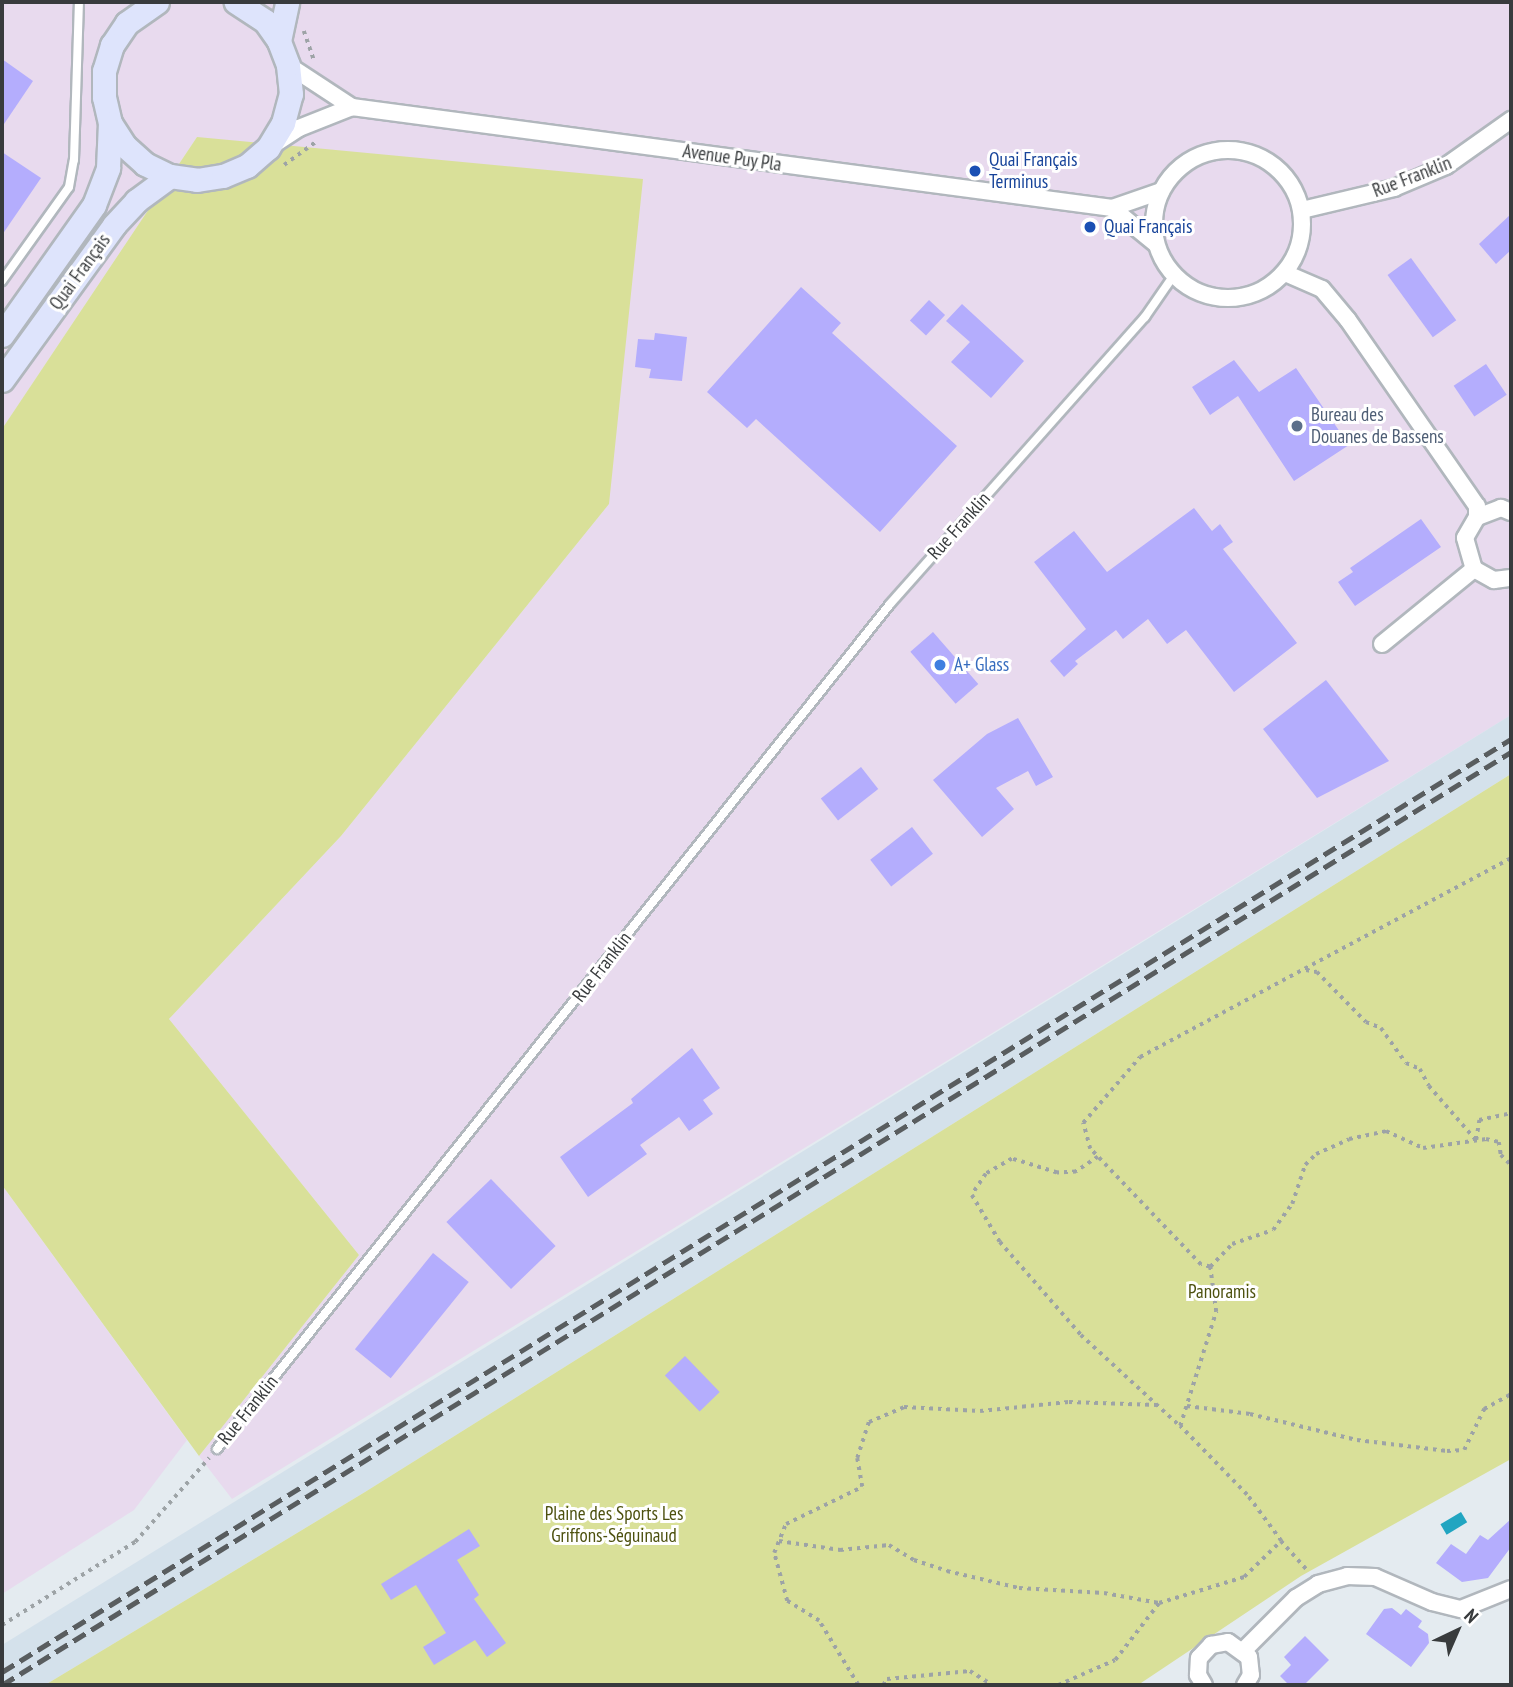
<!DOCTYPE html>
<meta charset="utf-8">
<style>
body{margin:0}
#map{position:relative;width:1513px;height:1687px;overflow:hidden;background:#e4ebf0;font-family:"PT Sans Narrow",sans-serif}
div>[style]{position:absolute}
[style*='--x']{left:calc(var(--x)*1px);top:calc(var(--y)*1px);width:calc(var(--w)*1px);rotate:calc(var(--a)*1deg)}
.industrial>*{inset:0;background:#e8daee}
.built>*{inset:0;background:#d4e1eb}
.green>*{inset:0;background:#d9e099}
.water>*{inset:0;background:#21a5c1;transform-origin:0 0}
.building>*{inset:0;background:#b4adfd;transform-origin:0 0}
.path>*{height:3.5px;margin-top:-1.75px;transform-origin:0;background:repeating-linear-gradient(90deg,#9da3a6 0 3.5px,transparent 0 8.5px)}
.roads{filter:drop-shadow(2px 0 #b1b7bd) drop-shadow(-2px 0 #b1b7bd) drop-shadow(0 2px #b1b7bd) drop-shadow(0 -2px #b1b7bd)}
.service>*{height:8px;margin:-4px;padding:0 4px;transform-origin:4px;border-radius:4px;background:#fff}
.minor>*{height:16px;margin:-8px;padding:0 8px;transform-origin:8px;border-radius:8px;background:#fff}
.minor>.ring{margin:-8px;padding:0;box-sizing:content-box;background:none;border:16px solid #fff;border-radius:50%}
.secondary>*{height:23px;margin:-11.5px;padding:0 11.5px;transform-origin:11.5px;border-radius:11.5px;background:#dee4fc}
.rail>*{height:5px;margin-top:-2.5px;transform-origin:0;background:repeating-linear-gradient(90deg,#595d5f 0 14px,transparent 0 21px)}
.dots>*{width:19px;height:19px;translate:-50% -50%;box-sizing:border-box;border:4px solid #fff;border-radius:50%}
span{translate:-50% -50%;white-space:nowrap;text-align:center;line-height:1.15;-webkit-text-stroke:6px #fff;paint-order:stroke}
.street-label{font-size:19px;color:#383b3d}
.transit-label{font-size:19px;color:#164399}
.left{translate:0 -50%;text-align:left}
.service-label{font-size:19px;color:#4e5e75}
.shop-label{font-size:19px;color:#366cbe}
.park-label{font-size:19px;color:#4d510f}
.frame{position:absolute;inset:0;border:4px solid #383b3d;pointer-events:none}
.north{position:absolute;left:1422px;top:1596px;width:70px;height:70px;-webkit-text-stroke:5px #fff;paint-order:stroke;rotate:44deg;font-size:19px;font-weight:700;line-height:28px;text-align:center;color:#383b3d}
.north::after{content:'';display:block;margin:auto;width:24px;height:32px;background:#383b3d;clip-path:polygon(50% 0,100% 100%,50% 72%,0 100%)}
</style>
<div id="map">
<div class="industrial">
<div style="clip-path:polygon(2px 2px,1511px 2px,1511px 715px,232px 1499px,199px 1456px,359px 1255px,169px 1019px,341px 836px,609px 504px,197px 137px,2px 429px)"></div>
<div style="clip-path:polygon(2px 1185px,187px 1440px,134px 1510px,2px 1594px)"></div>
</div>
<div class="built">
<div style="clip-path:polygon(1511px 715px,1511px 774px,365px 1492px,45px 1685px,2px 1685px,2px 1645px)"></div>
</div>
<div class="green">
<div style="clip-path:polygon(197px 137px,643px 179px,609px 504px,341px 836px,169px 1019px,359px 1255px,199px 1456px,2px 1185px,2px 429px)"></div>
<div style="clip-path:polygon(1511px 774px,1511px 1459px,1301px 1576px,1138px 1685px,45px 1685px,365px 1492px)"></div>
</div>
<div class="water">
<div style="left:1461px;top:1512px;width:12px;height:24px;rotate:59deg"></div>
</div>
<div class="building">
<div style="clip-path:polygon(2px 59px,33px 81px,2px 127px)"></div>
<div style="clip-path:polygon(2px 152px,41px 178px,2px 235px)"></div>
<div style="clip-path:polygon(1511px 214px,1511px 250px,1496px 264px,1479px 244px)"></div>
<div style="left:1411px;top:258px;width:77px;height:29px;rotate:54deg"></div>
<div style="clip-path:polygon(801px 287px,841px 323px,832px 333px,957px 446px,880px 532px,756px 419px,747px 428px,707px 392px)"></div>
<div style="left:929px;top:300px;width:22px;height:28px;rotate:43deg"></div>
<div style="clip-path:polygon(962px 304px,1024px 361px,991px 398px,951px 362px,970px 342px,946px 321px)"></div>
<div style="clip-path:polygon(655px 333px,687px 337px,682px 381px,649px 378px,651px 369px,635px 367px,638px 339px,654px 340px)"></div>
<div style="clip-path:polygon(1234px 360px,1259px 392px,1296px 368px,1349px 445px,1294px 481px,1238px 396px,1210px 415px,1192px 387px)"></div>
<div style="left:1486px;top:364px;width:37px;height:39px;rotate:56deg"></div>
<div style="clip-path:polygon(1194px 508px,1212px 531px,1220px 524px,1233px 542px,1223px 549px,1297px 643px,1234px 692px,1186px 630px,1167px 644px,1148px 619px,1123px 639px,1116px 630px,1075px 661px,1078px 664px,1064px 677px,1050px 661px,1086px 629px,1034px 562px,1074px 531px,1107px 572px)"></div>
<div style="clip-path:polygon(1421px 519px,1441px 547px,1355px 606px,1338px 582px,1353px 572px,1350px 568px)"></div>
<div style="left:933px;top:632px;width:69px;height:30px;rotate:49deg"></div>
<div style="clip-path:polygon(1326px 680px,1389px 761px,1317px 798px,1263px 729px)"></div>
<div style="clip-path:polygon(1018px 718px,1053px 777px,1036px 786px,1028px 771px,996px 788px,1014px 809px,982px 837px,933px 780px,987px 734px)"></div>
<div style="left:861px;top:767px;width:28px;height:51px;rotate:52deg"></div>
<div style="left:912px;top:827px;width:34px;height:53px;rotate:52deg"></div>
<div style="clip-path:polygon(692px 1048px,720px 1088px,703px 1100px,713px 1114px,689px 1131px,679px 1117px,640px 1145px,647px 1154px,588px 1197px,560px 1157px,633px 1103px,631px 1099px)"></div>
<div style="left:491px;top:1179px;width:93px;height:62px;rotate:46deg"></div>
<div style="left:433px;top:1253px;width:46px;height:124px;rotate:39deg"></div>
<div style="left:685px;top:1356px;width:50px;height:28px;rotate:46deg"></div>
<div style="clip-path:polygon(1511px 1519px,1511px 1547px,1488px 1578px,1462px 1582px,1436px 1563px,1451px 1544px,1466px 1554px,1480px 1535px,1488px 1540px)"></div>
<div style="clip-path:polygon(469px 1529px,480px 1546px,457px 1560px,479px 1595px,474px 1599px,506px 1643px,487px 1657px,475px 1640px,434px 1665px,423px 1647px,446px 1633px,416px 1585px,391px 1600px,381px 1584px)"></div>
<div style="clip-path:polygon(1392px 1608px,1401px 1615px,1406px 1609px,1422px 1621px,1418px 1627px,1428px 1634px,1429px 1643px,1411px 1667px,1366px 1634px,1384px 1609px)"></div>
<div style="clip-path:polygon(1305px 1636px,1329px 1660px,1304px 1685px,1289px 1685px,1280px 1676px,1291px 1665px,1284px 1657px)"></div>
</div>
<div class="path">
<div style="--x:304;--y:31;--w:31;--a:71"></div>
<div style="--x:284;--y:165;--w:41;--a:-36"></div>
<div style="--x:1306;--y:970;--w:11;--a:10"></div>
<div style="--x:1317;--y:972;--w:70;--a:45.6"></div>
<div style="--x:1366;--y:1022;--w:16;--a:22"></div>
<div style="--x:1381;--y:1028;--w:43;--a:54.5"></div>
<div style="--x:1406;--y:1063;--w:15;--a:23"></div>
<div style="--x:1420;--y:1069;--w:19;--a:62"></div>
<div style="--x:1429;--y:1086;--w:72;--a:49"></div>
<div style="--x:1476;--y:1140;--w:20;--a:-81"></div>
<div style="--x:1479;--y:1120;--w:33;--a:-12"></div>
<div style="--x:1098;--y:1157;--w:27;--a:146"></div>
<div style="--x:1076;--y:1172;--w:19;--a:177"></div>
<div style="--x:1057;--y:1173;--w:47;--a:-162.7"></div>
<div style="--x:1012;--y:1159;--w:30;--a:150"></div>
<div style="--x:986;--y:1174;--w:25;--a:124"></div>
<div style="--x:972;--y:1195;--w:55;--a:59.2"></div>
<div style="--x:1000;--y:1242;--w:123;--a:48.9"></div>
<div style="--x:1081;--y:1335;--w:134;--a:42.6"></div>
<div style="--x:1210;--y:1267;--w:32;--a:-46"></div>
<div style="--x:1232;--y:1244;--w:43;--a:-18.9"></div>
<div style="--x:1273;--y:1230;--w:32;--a:-54"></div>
<div style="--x:1292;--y:1204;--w:41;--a:-71.6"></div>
<div style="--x:1305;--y:1165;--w:16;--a:-45"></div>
<div style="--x:1316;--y:1154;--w:36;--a:-24"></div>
<div style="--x:1349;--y:1139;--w:38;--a:-12"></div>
<div style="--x:1386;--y:1131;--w:41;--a:24.7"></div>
<div style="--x:1423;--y:1148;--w:64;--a:-8.1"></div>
<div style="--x:1486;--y:1139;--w:13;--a:13"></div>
<div style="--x:1499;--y:1142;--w:13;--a:81"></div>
<div style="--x:1501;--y:1155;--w:14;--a:45"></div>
<div style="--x:1187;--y:1406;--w:64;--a:7.2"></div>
<div style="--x:1250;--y:1414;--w:110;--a:13.7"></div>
<div style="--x:1357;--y:1440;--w:91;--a:7"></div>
<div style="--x:1447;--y:1451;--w:17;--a:-3"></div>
<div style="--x:1464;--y:1450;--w:46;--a:-64"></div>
<div style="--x:1484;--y:1409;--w:31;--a:-29"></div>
<div style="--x:779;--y:1541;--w:62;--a:8.4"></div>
<div style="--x:840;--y:1550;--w:49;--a:-5.8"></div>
<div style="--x:889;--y:1545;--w:29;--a:31"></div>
<div style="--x:914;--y:1560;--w:35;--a:18"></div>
<div style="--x:947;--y:1571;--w:74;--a:13.3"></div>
<div style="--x:1019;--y:1588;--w:85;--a:3.4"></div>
<div style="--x:1104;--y:1593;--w:56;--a:10.3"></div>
<div style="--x:1281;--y:1541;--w:40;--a:48"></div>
<div style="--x:2;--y:1625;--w:157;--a:-32"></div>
<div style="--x:135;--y:1542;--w:112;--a:-48.6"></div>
<div style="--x:858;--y:1685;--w:75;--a:-121.4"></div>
<div style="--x:819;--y:1621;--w:38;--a:-148"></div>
<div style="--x:787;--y:1601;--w:50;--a:-105.2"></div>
<div style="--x:774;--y:1553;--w:31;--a:-68"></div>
<div style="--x:786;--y:1524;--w:85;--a:-26"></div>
<div style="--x:862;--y:1487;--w:29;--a:-100"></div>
<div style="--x:857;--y:1458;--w:38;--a:-72"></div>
<div style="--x:869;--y:1422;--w:38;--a:-23"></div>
<div style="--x:904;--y:1407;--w:76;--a:3"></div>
<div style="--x:980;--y:1411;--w:89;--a:-5.8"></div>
<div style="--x:1069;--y:1402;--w:88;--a:2"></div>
<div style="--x:883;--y:1685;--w:7;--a:-56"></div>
<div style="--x:887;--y:1679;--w:83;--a:-5.5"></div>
<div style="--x:970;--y:1671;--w:26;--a:32"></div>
<div style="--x:1058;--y:1685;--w:62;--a:-23.7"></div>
<div style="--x:1115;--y:1660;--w:72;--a:-52.3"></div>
<div style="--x:1159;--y:1603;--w:89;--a:-17"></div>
<div style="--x:1244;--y:1577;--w:52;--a:-44.2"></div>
<div style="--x:1281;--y:1541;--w:57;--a:-126.5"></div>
<div style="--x:1247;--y:1495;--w:96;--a:-134.2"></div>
<div style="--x:1180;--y:1426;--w:120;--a:-72.5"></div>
<div style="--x:1216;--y:1312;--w:45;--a:-97.6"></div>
<div style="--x:1210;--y:1267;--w:9;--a:-167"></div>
<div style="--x:1201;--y:1265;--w:161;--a:-133.7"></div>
<div style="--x:1090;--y:1149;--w:27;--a:-105"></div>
<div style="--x:1083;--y:1123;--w:87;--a:-49.2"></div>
<div style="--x:1140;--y:1057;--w:421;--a:-28.2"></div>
</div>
<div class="roads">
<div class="service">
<div style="--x:2;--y:281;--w:115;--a:-54.5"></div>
<div style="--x:69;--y:187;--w:27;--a:-80"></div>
<div style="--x:74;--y:160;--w:158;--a:-88.2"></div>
<div style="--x:217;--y:1449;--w:1080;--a:-51.46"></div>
<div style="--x:890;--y:604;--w:384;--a:-48.4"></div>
<div style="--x:1145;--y:317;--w:51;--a:-55.4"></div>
</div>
<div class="minor">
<div style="--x:288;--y:65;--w:77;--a:33.3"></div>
<div style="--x:352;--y:107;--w:767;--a:7.57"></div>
<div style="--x:1112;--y:208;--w:52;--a:-19.1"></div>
<div style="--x:273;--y:145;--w:31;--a:-33"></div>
<div style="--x:299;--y:128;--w:57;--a:-21.6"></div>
<div class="ring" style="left:1154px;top:150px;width:132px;height:132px"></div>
<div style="--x:1112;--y:208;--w:57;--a:39.3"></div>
<div style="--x:1302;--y:210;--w:95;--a:-13.4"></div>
<div style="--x:1394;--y:188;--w:56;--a:-22.9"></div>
<div style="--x:1446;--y:166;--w:80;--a:-35.3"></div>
<div style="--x:1285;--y:273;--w:40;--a:23.4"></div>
<div style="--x:1322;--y:289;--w:40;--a:50"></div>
<div style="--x:1348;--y:320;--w:226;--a:55.3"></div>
<div style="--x:1477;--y:506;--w:11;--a:90"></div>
<div style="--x:1511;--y:512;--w:11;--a:-158"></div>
<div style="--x:1501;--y:508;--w:26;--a:159"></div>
<div style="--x:1477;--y:517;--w:24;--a:120"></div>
<div style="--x:1465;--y:538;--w:32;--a:74"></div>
<div style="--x:1474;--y:569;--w:23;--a:29"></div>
<div style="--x:1494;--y:580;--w:17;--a:-7"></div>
<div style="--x:1382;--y:644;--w:119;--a:-39.2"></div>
<div style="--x:1244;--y:1650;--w:74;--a:-45"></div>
<div style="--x:1296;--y:1598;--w:26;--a:-32"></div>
<div style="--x:1318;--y:1584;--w:30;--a:-15"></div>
<div style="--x:1347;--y:1576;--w:28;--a:2"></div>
<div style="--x:1375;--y:1577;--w:62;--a:23.7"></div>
<div style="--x:1432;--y:1602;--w:30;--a:14"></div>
<div style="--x:1461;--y:1609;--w:54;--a:-21.8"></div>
<div style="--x:1204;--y:1685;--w:12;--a:-121"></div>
<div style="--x:1198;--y:1675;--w:17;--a:-87"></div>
<div style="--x:1199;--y:1658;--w:18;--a:-47"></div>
<div style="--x:1211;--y:1645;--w:17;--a:-10"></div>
<div style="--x:1228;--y:1642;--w:26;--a:36"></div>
<div style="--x:1249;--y:1657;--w:18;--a:84"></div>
<div style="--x:1251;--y:1675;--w:12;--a:121"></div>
</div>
<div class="secondary">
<div style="--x:157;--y:2;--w:37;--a:145"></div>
<div style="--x:127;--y:23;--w:27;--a:124"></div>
<div style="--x:112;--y:45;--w:27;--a:107"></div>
<div style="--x:104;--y:71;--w:26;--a:90"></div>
<div style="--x:104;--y:97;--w:27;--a:77"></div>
<div style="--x:110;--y:123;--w:27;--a:57"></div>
<div style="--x:125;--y:146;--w:27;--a:42"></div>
<div style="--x:145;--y:164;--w:28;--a:26"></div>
<div style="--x:170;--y:176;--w:27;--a:8"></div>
<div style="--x:197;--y:180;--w:26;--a:-9"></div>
<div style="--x:223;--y:176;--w:26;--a:-23"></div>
<div style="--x:247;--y:166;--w:28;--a:-41"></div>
<div style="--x:268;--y:148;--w:29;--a:-59"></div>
<div style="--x:283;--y:123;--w:30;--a:-75"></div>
<div style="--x:291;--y:94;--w:29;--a:-96"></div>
<div style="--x:288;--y:65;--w:26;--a:-111"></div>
<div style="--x:279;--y:41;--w:24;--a:-125"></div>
<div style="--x:265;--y:21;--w:35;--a:-147"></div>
<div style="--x:279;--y:41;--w:40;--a:-78"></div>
<div style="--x:2;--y:335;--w:159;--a:-54.7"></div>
<div style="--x:94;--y:205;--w:40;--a:-69"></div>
<div style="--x:108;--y:168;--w:45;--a:-87.5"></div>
<div style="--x:2;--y:380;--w:191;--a:-54.1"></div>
<div style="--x:114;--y:225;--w:33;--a:-47"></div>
<div style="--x:136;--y:201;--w:42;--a:-36.3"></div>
</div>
</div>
<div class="rail">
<div style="--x:2;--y:1672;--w:1774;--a:-31.73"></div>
<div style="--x:2;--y:1685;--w:1774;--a:-31.73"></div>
</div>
<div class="dots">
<div style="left:975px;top:171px;background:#1a4fb4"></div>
<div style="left:1090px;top:227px;background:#1a4fb4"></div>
<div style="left:1297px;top:426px;background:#5c6f8a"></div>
<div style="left:940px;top:665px;background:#3f7fe0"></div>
</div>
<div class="street-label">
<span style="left:732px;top:158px;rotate:8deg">Avenue Puy Pla</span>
<span style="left:1412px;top:177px;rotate:-21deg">Rue Franklin</span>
<span style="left:80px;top:272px;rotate:-54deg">Quai Français</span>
<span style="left:959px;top:526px;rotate:-48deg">Rue Franklin</span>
<span style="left:602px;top:967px;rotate:-52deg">Rue Franklin</span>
<span style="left:248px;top:1410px;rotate:-51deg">Rue Franklin</span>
</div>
<div class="transit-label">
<span class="left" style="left:989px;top:171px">Quai Français<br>Terminus</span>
<span class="left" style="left:1104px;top:227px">Quai Français</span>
</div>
<div class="service-label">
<span class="left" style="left:1311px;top:426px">Bureau des<br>Douanes de Bassens</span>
</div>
<div class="shop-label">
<span class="left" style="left:954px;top:665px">A+ Glass</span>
</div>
<div class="park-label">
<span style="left:1222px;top:1292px">Panoramis</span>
<span style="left:614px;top:1525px">Plaine des Sports Les<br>Griffons-Séguinaud</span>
</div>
<div class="frame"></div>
<div class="north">N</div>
</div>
